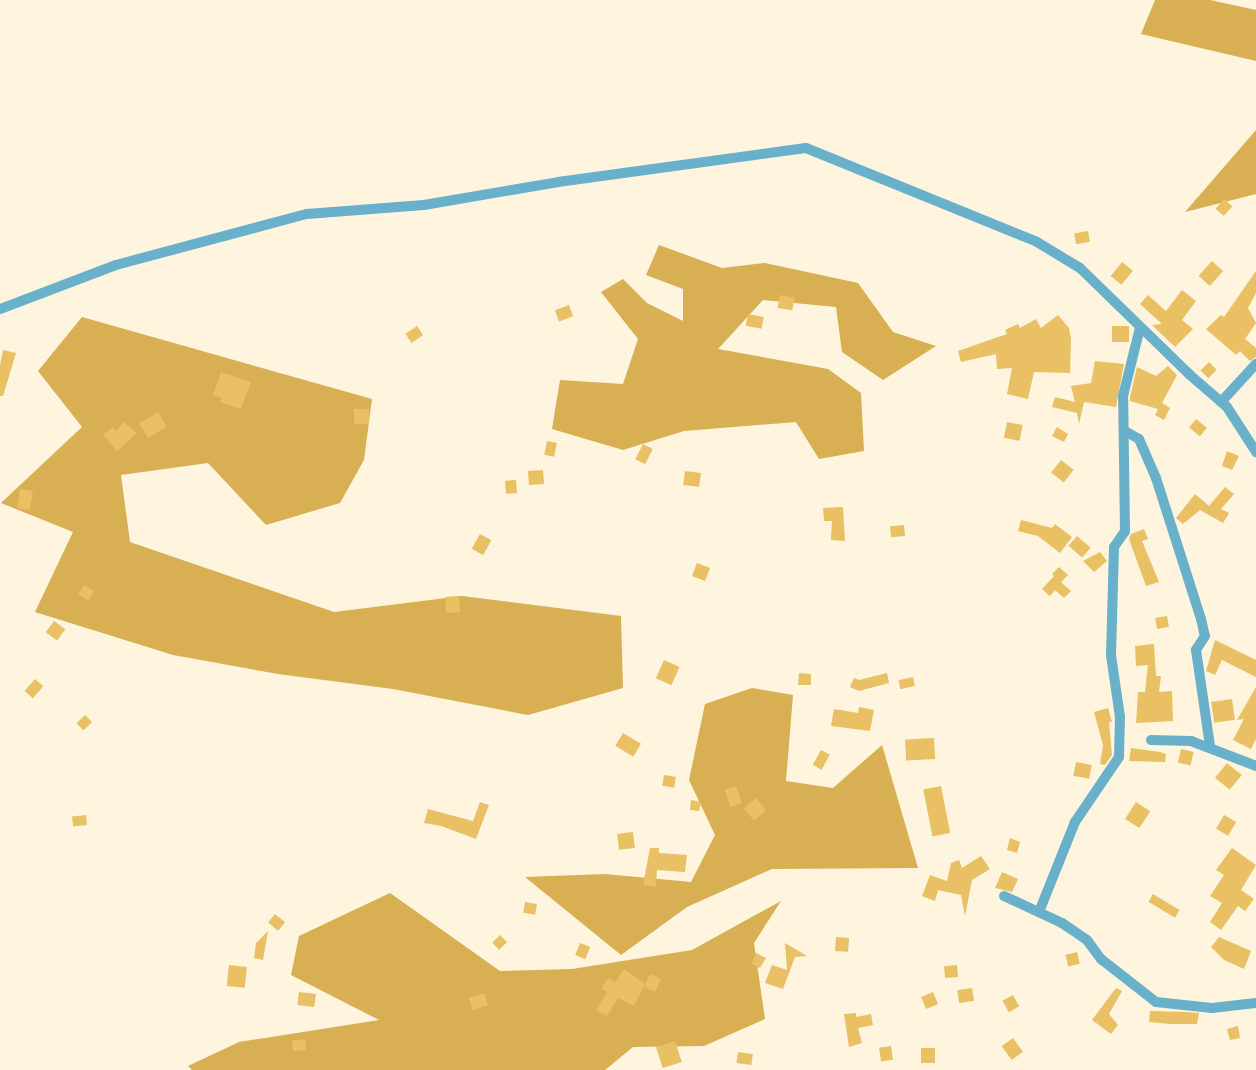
<!DOCTYPE html>
<style>
body{margin:0}
#map{position:relative;width:1256px;height:1070px;overflow:hidden;background:#fff4de;font-family:"PT Sans Narrow",sans-serif}
div>[style]{position:absolute}
[style*='--x']{left:calc(var(--x)*1px);top:calc(var(--y)*1px);width:calc(var(--w)*1px);rotate:calc(var(--a)*1deg)}
.forest>*{inset:0;background:#d8af52}
.building>*{inset:0;background:#e9c064;transform-origin:0 0}
.street>*{height:10px;margin:-5px;padding:0 5px;transform-origin:5px;border-radius:5px;background:#69b0cb}
span{translate:-50% -50%;white-space:nowrap;text-align:center;line-height:1.15;-webkit-text-stroke:4px #fff4de;paint-order:stroke}
</style>
<div id="map">
<div class="forest">
<div style="clip-path:polygon(1155px 0,1210px 0,1256px 10px,1256px 61px,1141px 34px)"></div>
<div style="clip-path:polygon(1256px 130px,1256px 194px,1185px 212px)"></div>
<div style="clip-path:polygon(659px 245px,722px 268px,765px 263px,858px 283px,893px 332px,936px 346px,883px 380px,842px 352px,836px 307px,763px 300px,718px 349px,828px 369px,861px 393px,864px 451px,819px 459px,796px 422px,684px 431px,623px 450px,552px 429px,560px 380px,623px 384px,638px 339px,601px 292px,623px 279px,647px 303px,683px 321px,683px 289px,646px 275px)"></div>
<div style="clip-path:polygon(82px 317px,372px 399px,364px 460px,340px 503px,266px 525px,208px 463px,121px 475px,130px 542px,334px 612px,462px 596px,621px 616px,623px 688px,528px 715px,393px 689px,278px 674px,173px 655px,35px 612px,73px 532px,1px 503px,82px 427px,38px 371px)"></div>
<div style="clip-path:polygon(752px 688px,793px 695px,786px 781px,833px 788px,882px 745px,918px 868px,772px 869px,687px 907px,621px 955px,525px 877px,605px 874px,691px 882px,715px 835px,689px 780px,705px 704px)"></div>
<div style="clip-path:polygon(390px 893px,500px 971px,572px 969px,692px 950px,781px 901px,754px 943px,765px 1019px,704px 1046px,633px 1047px,605px 1070px,192px 1070px,188px 1066px,239px 1042px,379px 1020px,291px 975px,299px 936px)"></div>
</div>
<div class="building">
<div style="left:1224px;top:199px;width:11px;height:13px;rotate:41deg"></div>
<div style="left:1088px;top:231px;width:11px;height:14px;rotate:80deg"></div>
<div style="left:1212px;top:261px;width:15px;height:20px;rotate:42deg"></div>
<div style="left:1122px;top:262px;width:14px;height:18px;rotate:39deg"></div>
<div style="clip-path:polygon(1256px 271px,1256px 293px,1248px 308px,1256px 323px,1245px 339px,1256px 348px,1256px 357px,1250px 361px,1240px 351px,1236px 355px,1206px 329px,1221px 315px,1224px 317px)"></div>
<div style="clip-path:polygon(1182px 290px,1196px 301px,1182px 320px,1193px 329px,1175px 347px,1152px 325px,1162px 324px,1140px 304px,1148px 295px,1166px 311px)"></div>
<div style="left:780px;top:295px;width:15px;height:13px;rotate:11deg"></div>
<div style="left:569px;top:305px;width:12px;height:15px;rotate:70deg"></div>
<div style="left:748px;top:314px;width:16px;height:12px;rotate:11deg"></div>
<div style="clip-path:polygon(1058px 315px,1069px 328px,1071px 339px,1070px 373px,1034px 372px,1028px 399px,1007px 394px,1012px 368px,997px 369px,996px 354px,961px 362px,958px 351px,1007px 334px,1005px 330px,1018px 324px,1020px 328px,1036px 319px,1041px 328px)"></div>
<div style="left:417px;top:326px;width:11px;height:14px;rotate:56deg"></div>
<div style="left:1112px;top:326px;width:17px;height:16px"></div>
<div style="clip-path:polygon(3px 350px,16px 353px,3px 396px,0 396px,0 365px)"></div>
<div style="clip-path:polygon(1095px 361px,1124px 364px,1116px 407px,1084px 402px,1079px 424px,1077px 413px,1052px 407px,1055px 397px,1075px 402px,1071px 386px,1091px 383px)"></div>
<div style="left:1209px;top:362px;width:11px;height:12px;rotate:45deg"></div>
<div style="clip-path:polygon(1168px 366px,1177px 375px,1162px 403px,1170px 408px,1164px 420px,1155px 415px,1158px 409px,1130px 401px,1130px 397px,1137px 367px,1156px 376px)"></div>
<div style="clip-path:polygon(221px 372px,251px 382px,241px 409px,220px 402px,222px 398px,213px 395px)"></div>
<div style="left:354px;top:409px;width:15px;height:15px"></div>
<div style="left:158px;top:412px;width:17px;height:22px;rotate:59deg"></div>
<div style="left:1196px;top:419px;width:14px;height:11px;rotate:39deg"></div>
<div style="clip-path:polygon(124px 422px,137px 433px,117px 451px,103px 435px,113px 427px,116px 431px)"></div>
<div style="left:1007px;top:422px;width:16px;height:16px;rotate:11deg"></div>
<div style="clip-path:polygon(1057px 427px,1068px 434px,1064px 442px,1052px 436px)"></div>
<div style="left:547px;top:441px;width:10px;height:14px;rotate:11deg"></div>
<div style="left:643px;top:444px;width:11px;height:17px;rotate:27deg"></div>
<div style="clip-path:polygon(1227px 451px,1239px 456px,1232px 470px,1222px 466px)"></div>
<div style="left:1061px;top:460px;width:16px;height:16px;rotate:38deg"></div>
<div style="left:543px;top:470px;width:14px;height:15px;rotate:86deg"></div>
<div style="left:685px;top:471px;width:16px;height:14px;rotate:7deg"></div>
<div style="left:516px;top:480px;width:13px;height:11px;rotate:86deg"></div>
<div style="clip-path:polygon(1225px 487px,1234px 494px,1221px 509px,1229px 513px,1223px 523px,1200px 510px,1183px 524px,1176px 518px,1195px 494px,1209px 506px)"></div>
<div style="left:20px;top:489px;width:13px;height:19px;rotate:9deg"></div>
<div style="clip-path:polygon(843px 507px,845px 541px,831px 540px,832px 521px,824px 521px,823px 508px)"></div>
<div style="clip-path:polygon(1021px 520px,1052px 528px,1055px 524px,1072px 537px,1060px 553px,1038px 536px,1018px 531px)"></div>
<div style="left:904px;top:525px;width:11px;height:14px;rotate:85deg"></div>
<div style="clip-path:polygon(1144px 529px,1148px 539px,1142px 541px,1159px 582px,1146px 586px,1129px 539px,1131px 534px)"></div>
<div style="left:480px;top:534px;width:13px;height:17px;rotate:29deg"></div>
<div style="left:1077px;top:536px;width:18px;height:13px;rotate:41deg"></div>
<div style="clip-path:polygon(1100px 552px,1107px 561px,1094px 572px,1083px 561px)"></div>
<div style="left:697px;top:563px;width:14px;height:14px;rotate:21deg"></div>
<div style="clip-path:polygon(1059px 567px,1068px 575px,1061px 582px,1071px 591px,1064px 598px,1055px 590px,1050px 596px,1042px 589px,1054px 576px,1057px 579px,1052px 574px)"></div>
<div style="left:84px;top:585px;width:12px;height:11px;rotate:31deg"></div>
<div style="left:459px;top:596px;width:16px;height:14px;rotate:86deg"></div>
<div style="left:1167px;top:616px;width:11px;height:12px;rotate:80deg"></div>
<div style="left:54px;top:621px;width:14px;height:14px;rotate:36deg"></div>
<div style="clip-path:polygon(1215px 640px,1256px 660px,1256px 677px,1222px 660px,1215px 675px,1206px 671px)"></div>
<div style="clip-path:polygon(1154px 644px,1156px 676px,1161px 676px,1159px 692px,1172px 691px,1173px 721px,1136px 723px,1138px 692px,1145px 692px,1148px 665px,1136px 666px,1135px 646px)"></div>
<div style="left:664px;top:660px;width:17px;height:20px;rotate:24deg"></div>
<div style="clip-path:polygon(799px 673px,811px 674px,811px 685px,798px 685px)"></div>
<div style="clip-path:polygon(887px 673px,889px 683px,859px 691px,850px 687px,854px 678px,859px 680px)"></div>
<div style="left:913px;top:677px;width:9px;height:15px;rotate:77deg"></div>
<div style="left:35px;top:679px;width:11px;height:16px;rotate:41deg"></div>
<div style="clip-path:polygon(1256px 687px,1256px 739px,1251px 749px,1233px 740px,1244px 719px,1237px 720px)"></div>
<div style="left:1232px;top:699px;width:21px;height:21px;rotate:82deg"></div>
<div style="clip-path:polygon(859px 707px,874px 710px,870px 731px,831px 726px,834px 709px,858px 713px)"></div>
<div style="clip-path:polygon(1108px 708px,1112px 722px,1109px 722px,1112px 755px,1105px 765px,1100px 764px,1103px 745px,1094px 712px)"></div>
<div style="left:85px;top:715px;width:10px;height:12px;rotate:45deg"></div>
<div style="left:623px;top:733px;width:21px;height:15px;rotate:31deg"></div>
<div style="left:934px;top:738px;width:21px;height:29px;rotate:87deg"></div>
<div style="clip-path:polygon(1131px 748px,1160px 752px,1166px 754px,1165px 762px,1129px 761px)"></div>
<div style="left:1181px;top:749px;width:13px;height:14px;rotate:13deg"></div>
<div style="left:821px;top:750px;width:10px;height:17px;rotate:29deg"></div>
<div style="left:1076px;top:762px;width:16px;height:14px;rotate:11deg"></div>
<div style="left:1227px;top:763px;width:19px;height:19px;rotate:39deg"></div>
<div style="left:664px;top:775px;width:12px;height:11px;rotate:9deg"></div>
<div style="left:736px;top:786px;width:18px;height:12px;rotate:71deg"></div>
<div style="left:941px;top:786px;width:48px;height:18px;rotate:79deg"></div>
<div style="left:756px;top:798px;width:16px;height:16px;rotate:50deg"></div>
<div style="clip-path:polygon(691px 800px,701px 802px,699px 811px,690px 810px)"></div>
<div style="clip-path:polygon(480px 802px,489px 805px,476px 839px,441px 826px,424px 823px,428px 809px,473px 821px)"></div>
<div style="left:1136px;top:802px;width:17px;height:20px;rotate:33deg"></div>
<div style="left:86px;top:815px;width:10px;height:14px;rotate:84deg"></div>
<div style="left:1224px;top:815px;width:14px;height:16px;rotate:30deg"></div>
<div style="left:633px;top:832px;width:16px;height:16px;rotate:83deg"></div>
<div style="clip-path:polygon(1010px 838px,1020px 842px,1017px 853px,1007px 850px)"></div>
<div style="clip-path:polygon(650px 848px,659px 848px,659px 853px,687px 855px,685px 872px,657px 870px,656px 887px,643px 885px)"></div>
<div style="clip-path:polygon(1232px 848px,1256px 865px,1241px 890px,1254px 899px,1245px 911px,1238px 906px,1221px 930px,1210px 922px,1222px 903px,1210px 896px,1224px 875px,1216px 870px)"></div>
<div style="clip-path:polygon(981px 856px,990px 869px,972px 880px,965px 916px,961px 895px,938px 890px,935px 901px,922px 896px,930px 875px,947px 881px,951px 863px,959px 860px,962px 868px)"></div>
<div style="clip-path:polygon(1002px 872px,1018px 879px,1012px 892px,995px 888px)"></div>
<div style="left:1153px;top:894px;width:31px;height:9px;rotate:31deg"></div>
<div style="left:525px;top:902px;width:12px;height:11px;rotate:9deg"></div>
<div style="left:275px;top:914px;width:13px;height:11px;rotate:39deg"></div>
<div style="clip-path:polygon(268px 931px,263px 960px,254px 958px,256px 943px)"></div>
<div style="left:500px;top:935px;width:10px;height:11px;rotate:45deg"></div>
<div style="left:836px;top:937px;width:13px;height:14px;rotate:4deg"></div>
<div style="clip-path:polygon(1219px 937px,1251px 951px,1244px 969px,1224px 960px,1211px 947px)"></div>
<div style="left:580px;top:943px;width:11px;height:13px;rotate:22deg"></div>
<div style="clip-path:polygon(785px 943px,807px 956px,795px 957px,783px 989px,765px 983px,772px 965px,787px 970px)"></div>
<div style="left:1077px;top:952px;width:12px;height:12px;rotate:76deg"></div>
<div style="clip-path:polygon(756px 953px,766px 958px,760px 968px,751px 964px)"></div>
<div style="left:229px;top:965px;width:18px;height:21px;rotate:6deg"></div>
<div style="left:957px;top:965px;width:12px;height:13px;rotate:85deg"></div>
<div style="clip-path:polygon(624px 969px,645px 984px,634px 1006px,618px 998px,607px 1016px,596px 1010px,607px 992px,601px 989px,608px 978px,615px 982px)"></div>
<div style="left:650px;top:974px;width:12px;height:14px;rotate:24deg"></div>
<div style="left:972px;top:988px;width:13px;height:15px;rotate:81deg"></div>
<div style="clip-path:polygon(1116px 988px,1122px 991px,1109px 1014px,1118px 1025px,1111px 1034px,1092px 1020px)"></div>
<div style="left:299px;top:992px;width:17px;height:13px;rotate:7deg"></div>
<div style="left:933px;top:992px;width:13px;height:13px;rotate:67deg"></div>
<div style="left:484px;top:993px;width:13px;height:16px;rotate:72deg"></div>
<div style="left:1013px;top:995px;width:13px;height:12px;rotate:61deg"></div>
<div style="clip-path:polygon(1150px 1011px,1186px 1012px,1199px 1013px,1197px 1024px,1171px 1024px,1149px 1022px)"></div>
<div style="clip-path:polygon(856px 1013px,856px 1017px,871px 1014px,873px 1025px,858px 1028px,862px 1043px,849px 1047px,844px 1014px)"></div>
<div style="clip-path:polygon(1238px 1026px,1240px 1038px,1230px 1040px,1227px 1029px)"></div>
<div style="left:1013px;top:1038px;width:17px;height:14px;rotate:54deg"></div>
<div style="left:305px;top:1039px;width:11px;height:13px;rotate:85deg"></div>
<div style="left:675px;top:1041px;width:22px;height:20px;rotate:72deg"></div>
<div style="left:891px;top:1046px;width:14px;height:12px;rotate:82deg"></div>
<div style="left:921px;top:1048px;width:14px;height:15px"></div>
<div style="left:738px;top:1052px;width:15px;height:11px;rotate:8deg"></div>
</div>
<div class="street">
<div style="--x:0;--y:309;--w:124;--a:-20.8"></div>
<div style="--x:116;--y:265;--w:198;--a:-15"></div>
<div style="--x:307;--y:214;--w:117;--a:-4.4"></div>
<div style="--x:424;--y:205;--w:136;--a:-9.7"></div>
<div style="--x:558;--y:182;--w:250;--a:-7.8"></div>
<div style="--x:806;--y:148;--w:249;--a:22.1"></div>
<div style="--x:1037;--y:242;--w:50;--a:31.2"></div>
<div style="--x:1080;--y:268;--w:153;--a:44.2"></div>
<div style="--x:1190;--y:375;--w:49;--a:40.9"></div>
<div style="--x:1227;--y:407;--w:54;--a:57.2"></div>
<div style="--x:1221;--y:402;--w:52;--a:-47.4"></div>
<div style="--x:1125;--y:431;--w:16;--a:30"></div>
<div style="--x:1139;--y:439;--w:43;--a:66.4"></div>
<div style="--x:1156;--y:478;--w:148;--a:72.3"></div>
<div style="--x:1201;--y:619;--w:17;--a:77"></div>
<div style="--x:1205;--y:636;--w:17;--a:123"></div>
<div style="--x:1196;--y:650;--w:97;--a:81.7"></div>
<div style="--x:1151;--y:740;--w:40;--a:1.4"></div>
<div style="--x:1191;--y:741;--w:70;--a:21"></div>
<div style="--x:1004;--y:896;--w:64;--a:25"></div>
<div style="--x:1062;--y:923;--w:30;--a:34"></div>
<div style="--x:1087;--y:940;--w:24;--a:54"></div>
<div style="--x:1101;--y:959;--w:70;--a:38"></div>
<div style="--x:1156;--y:1002;--w:56;--a:6.1"></div>
<div style="--x:1212;--y:1008;--w:44;--a:-6.5"></div>
<div style="--x:1039;--y:912;--w:97;--a:-68.2"></div>
<div style="--x:1075;--y:822;--w:78;--a:-55.9"></div>
<div style="--x:1119;--y:757;--w:40;--a:-88.6"></div>
<div style="--x:1120;--y:717;--w:63;--a:-98.3"></div>
<div style="--x:1111;--y:655;--w:108;--a:-88.4"></div>
<div style="--x:1114;--y:547;--w:19;--a:-55"></div>
<div style="--x:1125;--y:531;--w:135;--a:-90.8"></div>
<div style="--x:1123;--y:396;--w:70;--a:-76"></div>
</div>
</div>
